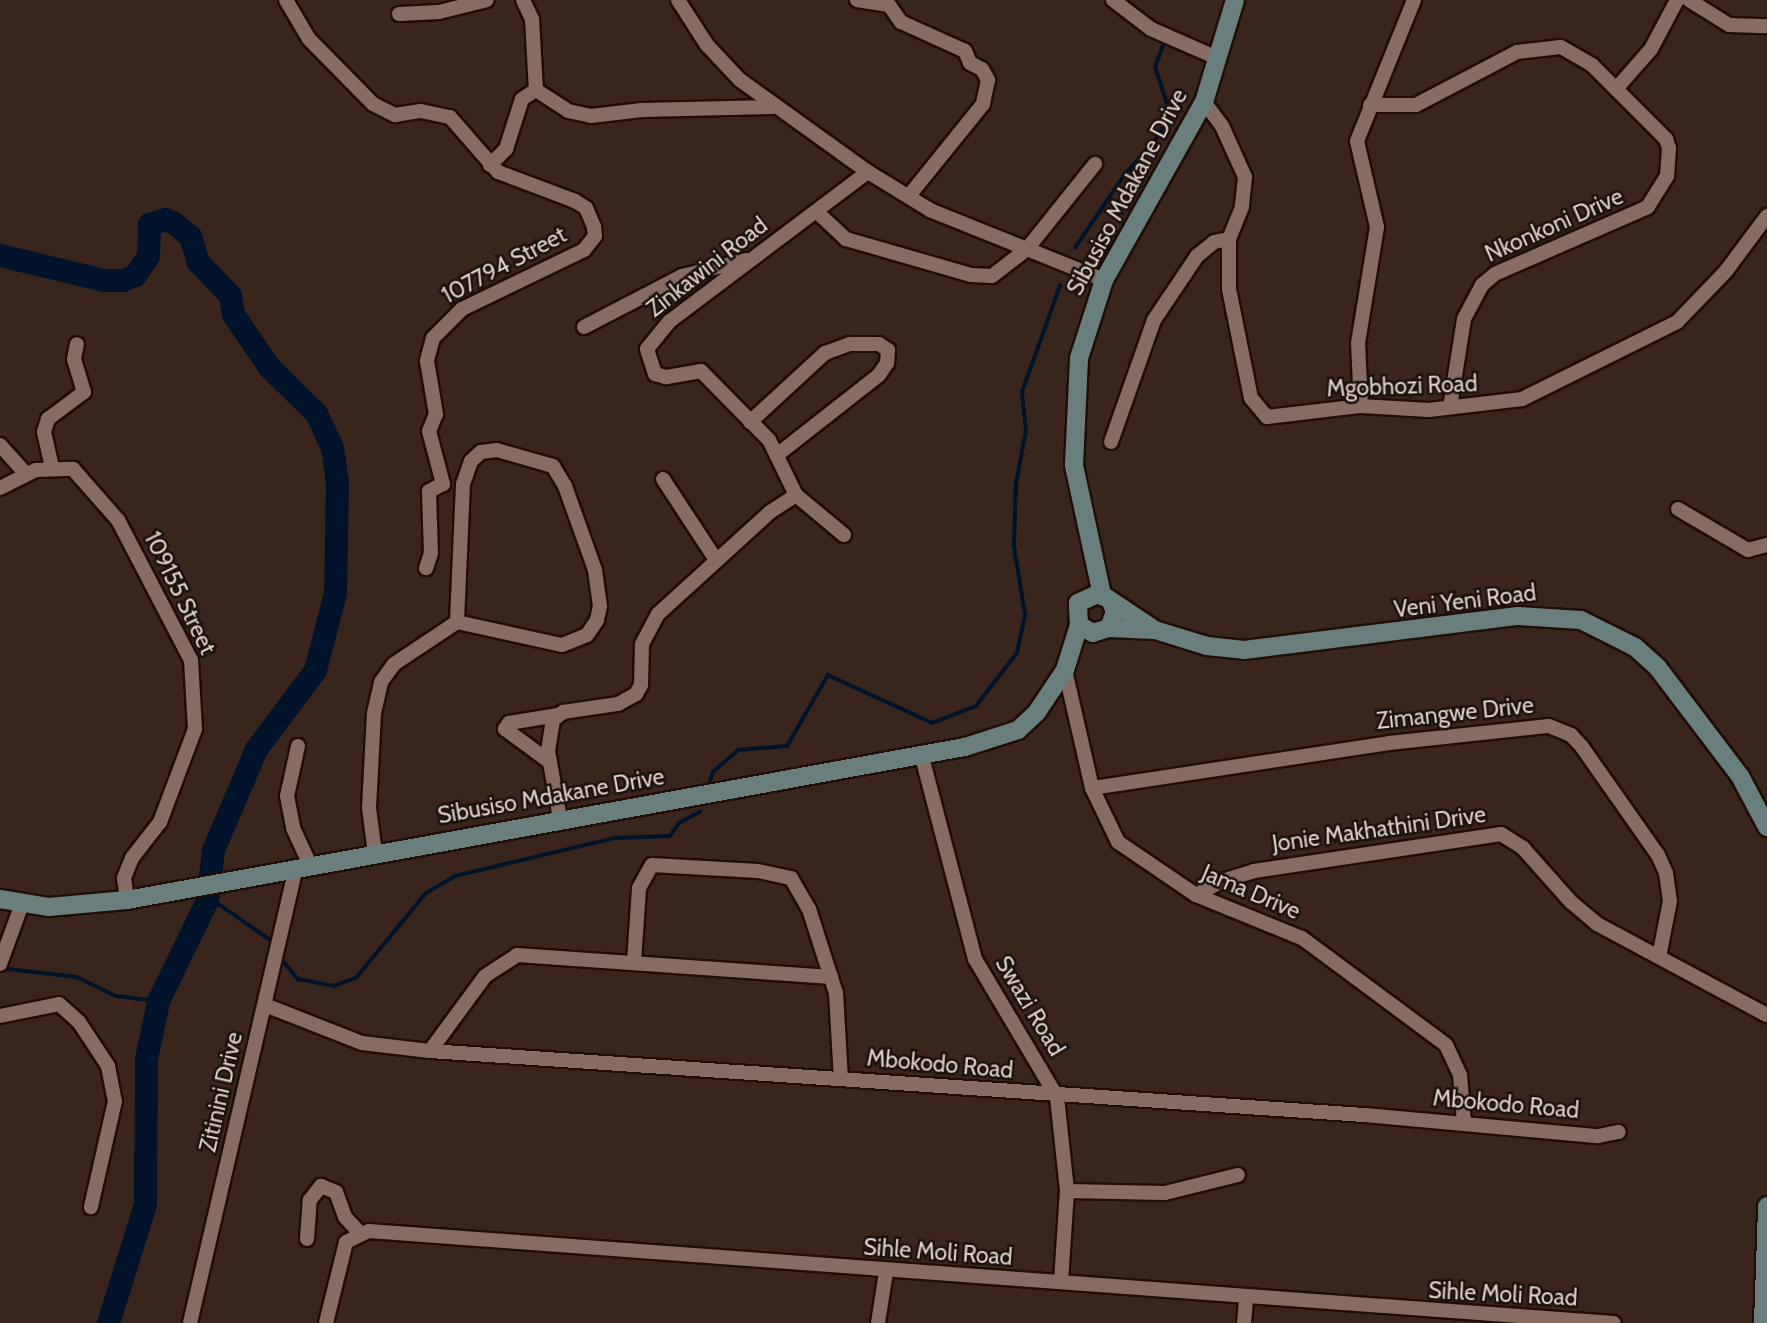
<!DOCTYPE html>
<style>
body{margin:0}
#map{position:relative;width:1767px;height:1323px;overflow:hidden;background:#3a251c;font-family:Cabin,sans-serif}
div>[style]{position:absolute}
[style*='--x']{left:calc(var(--x)*1px);top:calc(var(--y)*1px);width:calc(var(--w)*1px);rotate:calc(var(--a)*1deg)}
.stream>*{height:3.5px;margin:-1.75px;padding:0 1.75px;transform-origin:1.75px;border-radius:1.75px;background:#00132a}
.river>*{height:23px;margin:-11.5px;padding:0 11.5px;transform-origin:11.5px;border-radius:11.5px;background:#00132a}
.roads{filter:drop-shadow(2px 0 #210d06) drop-shadow(-2px 0 #210d06) drop-shadow(0 2px #210d06) drop-shadow(0 -2px #210d06)}
.street>*{height:14px;margin:-7px;padding:0 7px;transform-origin:7px;border-radius:7px;background:#866c62}
.secondary>*{height:18px;margin:-9px;padding:0 9px;transform-origin:9px;border-radius:9px;background:#697f7d}
span{translate:-50% -50%;white-space:nowrap;text-align:center;line-height:1.15;-webkit-text-stroke:5px #1b110d;paint-order:stroke}
.street-label{font-size:23px;color:#dfd0ca}
</style>
<div id="map">
<div class="stream">
<div style="--x:1075;--y:248;--w:86;--a:-55.9"></div>
<div style="--x:1123;--y:177;--w:57;--a:-49.3"></div>
<div style="--x:1160;--y:134;--w:26;--a:-69"></div>
<div style="--x:1169;--y:110;--w:45;--a:-108"></div>
<div style="--x:1155;--y:67;--w:25;--a:-69"></div>
<div style="--x:710;--y:782;--w:10;--a:-73"></div>
<div style="--x:713;--y:772;--w:33;--a:-41"></div>
<div style="--x:738;--y:750;--w:49;--a:-4.7"></div>
<div style="--x:787;--y:746;--w:82;--a:-60"></div>
<div style="--x:828;--y:675;--w:115;--a:24.6"></div>
<div style="--x:933;--y:723;--w:46;--a:-21.6"></div>
<div style="--x:976;--y:706;--w:67;--a:-52.3"></div>
<div style="--x:1017;--y:653;--w:39;--a:-78"></div>
<div style="--x:1025;--y:615;--w:70;--a:-99.1"></div>
<div style="--x:1014;--y:546;--w:62;--a:-88.2"></div>
<div style="--x:1016;--y:484;--w:54;--a:-79.3"></div>
<div style="--x:1026;--y:431;--w:39;--a:-96"></div>
<div style="--x:1022;--y:392;--w:113;--a:-70.3"></div>
<div style="--x:207;--y:896;--w:75;--a:34.7"></div>
<div style="--x:285;--y:963;--w:21;--a:51"></div>
<div style="--x:298;--y:979;--w:37;--a:11"></div>
<div style="--x:334;--y:986;--w:23;--a:-20"></div>
<div style="--x:356;--y:978;--w:110;--a:-50.5"></div>
<div style="--x:426;--y:893;--w:34;--a:-30"></div>
<div style="--x:455;--y:876;--w:164;--a:-13.4"></div>
<div style="--x:615;--y:838;--w:55;--a:-2.1"></div>
<div style="--x:670;--y:836;--w:16;--a:-55"></div>
<div style="--x:679;--y:823;--w:24;--a:-28"></div>
<div style="--x:8;--y:969;--w:69;--a:6.6"></div>
<div style="--x:77;--y:977;--w:43;--a:26"></div>
<div style="--x:116;--y:996;--w:42;--a:6.8"></div>
</div>
<div class="river">
<div style="--x:0;--y:255;--w:106;--a:13.6"></div>
<div style="--x:103;--y:280;--w:20;--a:0"></div>
<div style="--x:123;--y:280;--w:13;--a:-23"></div>
<div style="--x:135;--y:275;--w:23;--a:-56"></div>
<div style="--x:148;--y:256;--w:32;--a:-88"></div>
<div style="--x:149;--y:224;--w:17;--a:-17"></div>
<div style="--x:165;--y:219;--w:10;--a:24"></div>
<div style="--x:174;--y:223;--w:21;--a:39"></div>
<div style="--x:190;--y:236;--w:27;--a:73"></div>
<div style="--x:198;--y:262;--w:46;--a:45.9"></div>
<div style="--x:230;--y:295;--w:19;--a:81"></div>
<div style="--x:233;--y:314;--w:64;--a:55.8"></div>
<div style="--x:269;--y:367;--w:66;--a:44.4"></div>
<div style="--x:316;--y:413;--w:38;--a:65"></div>
<div style="--x:332;--y:447;--w:36;--a:82"></div>
<div style="--x:337;--y:483;--w:110;--a:91"></div>
<div style="--x:335;--y:593;--w:80;--a:104.6"></div>
<div style="--x:315;--y:670;--w:99;--a:126.8"></div>
<div style="--x:256;--y:749;--w:110;--a:113.1"></div>
<div style="--x:213;--y:850;--w:50;--a:96.8"></div>
<div style="--x:207;--y:900;--w:112;--a:115.9"></div>
<div style="--x:158;--y:1001;--w:59;--a:101.7"></div>
<div style="--x:146;--y:1059;--w:145;--a:90.4"></div>
<div style="--x:145;--y:1204;--w:125;--a:107.3"></div>
</div>
<div class="roads">
<div class="street">
<div style="--x:286;--y:0;--w:45;--a:59.5"></div>
<div style="--x:309;--y:39;--w:91;--a:45.4"></div>
<div style="--x:373;--y:104;--w:25;--a:27"></div>
<div style="--x:395;--y:115;--w:26;--a:-9"></div>
<div style="--x:421;--y:111;--w:30;--a:12"></div>
<div style="--x:450;--y:117;--w:73;--a:48.9"></div>
<div style="--x:498;--y:172;--w:82;--a:20.6"></div>
<div style="--x:575;--y:201;--w:13;--a:32"></div>
<div style="--x:586;--y:208;--w:21;--a:67"></div>
<div style="--x:594;--y:227;--w:9;--a:84"></div>
<div style="--x:595;--y:236;--w:18;--a:128"></div>
<div style="--x:584;--y:250;--w:136;--a:154.2"></div>
<div style="--x:462;--y:309;--w:41;--a:135"></div>
<div style="--x:433;--y:338;--w:24;--a:105"></div>
<div style="--x:427;--y:361;--w:54;--a:80.4"></div>
<div style="--x:436;--y:414;--w:18;--a:112"></div>
<div style="--x:429;--y:431;--w:55;--a:75.2"></div>
<div style="--x:443;--y:484;--w:16;--a:153"></div>
<div style="--x:429;--y:491;--w:62;--a:88.2"></div>
<div style="--x:431;--y:553;--w:16;--a:108"></div>
<div style="--x:523;--y:0;--w:21;--a:65"></div>
<div style="--x:532;--y:19;--w:71;--a:86.8"></div>
<div style="--x:536;--y:90;--w:38;--a:33"></div>
<div style="--x:568;--y:111;--w:24;--a:12"></div>
<div style="--x:591;--y:116;--w:51;--a:-6.7"></div>
<div style="--x:642;--y:110;--w:131;--a:-1.3"></div>
<div style="--x:678;--y:0;--w:54;--a:57.2"></div>
<div style="--x:707;--y:45;--w:48;--a:46.7"></div>
<div style="--x:740;--y:80;--w:158;--a:35.7"></div>
<div style="--x:868;--y:172;--w:73;--a:31.5"></div>
<div style="--x:930;--y:210;--w:188;--a:21.9"></div>
<div style="--x:857;--y:0;--w:32;--a:9"></div>
<div style="--x:889;--y:5;--w:21;--a:55"></div>
<div style="--x:901;--y:22;--w:70;--a:24.4"></div>
<div style="--x:965;--y:51;--w:13;--a:67"></div>
<div style="--x:970;--y:63;--w:13;--a:27"></div>
<div style="--x:982;--y:69;--w:13;--a:61"></div>
<div style="--x:988;--y:80;--w:25;--a:102"></div>
<div style="--x:983;--y:104;--w:119;--a:128.9"></div>
<div style="--x:1113;--y:0;--w:48;--a:37.3"></div>
<div style="--x:1151;--y:29;--w:72;--a:23.7"></div>
<div style="--x:1689;--y:0;--w:47;--a:32"></div>
<div style="--x:1729;--y:25;--w:38;--a:2"></div>
<div style="--x:399;--y:14;--w:40;--a:-2.9"></div>
<div style="--x:439;--y:12;--w:49;--a:-14"></div>
<div style="--x:1616;--y:89;--w:53;--a:-48.8"></div>
<div style="--x:1651;--y:49;--w:55;--a:-62"></div>
<div style="--x:1204;--y:102;--w:30;--a:53"></div>
<div style="--x:1222;--y:126;--w:56;--a:65.7"></div>
<div style="--x:1245;--y:177;--w:30;--a:96"></div>
<div style="--x:1242;--y:207;--w:35;--a:112"></div>
<div style="--x:1229;--y:239;--w:50;--a:90"></div>
<div style="--x:1229;--y:289;--w:111;--a:78.6"></div>
<div style="--x:1251;--y:398;--w:25;--a:50"></div>
<div style="--x:1267;--y:417;--w:95;--a:-6.7"></div>
<div style="--x:1361;--y:406;--w:68;--a:3.4"></div>
<div style="--x:1429;--y:410;--w:94;--a:-6.7"></div>
<div style="--x:1522;--y:399;--w:173;--a:-26.4"></div>
<div style="--x:1677;--y:322;--w:71;--a:-46.1"></div>
<div style="--x:1726;--y:271;--w:69;--a:-53.3"></div>
<div style="--x:1370;--y:105;--w:46;--a:0"></div>
<div style="--x:1416;--y:105;--w:114;--a:-27.7"></div>
<div style="--x:1517;--y:52;--w:44;--a:-6.5"></div>
<div style="--x:1561;--y:47;--w:36;--a:30"></div>
<div style="--x:1592;--y:65;--w:105;--a:45"></div>
<div style="--x:1666;--y:139;--w:9;--a:72"></div>
<div style="--x:1669;--y:148;--w:28;--a:94"></div>
<div style="--x:1667;--y:176;--w:36;--a:122"></div>
<div style="--x:1648;--y:207;--w:167;--a:156.4"></div>
<div style="--x:1495;--y:274;--w:17;--a:140"></div>
<div style="--x:1482;--y:285;--w:38;--a:118"></div>
<div style="--x:1464;--y:319;--w:89;--a:99"></div>
<div style="--x:490;--y:165;--w:23;--a:-45"></div>
<div style="--x:506;--y:149;--w:52;--a:-72.3"></div>
<div style="--x:522;--y:99;--w:17;--a:-33"></div>
<div style="--x:817;--y:212;--w:40;--a:43"></div>
<div style="--x:846;--y:239;--w:130;--a:16.1"></div>
<div style="--x:971;--y:275;--w:21;--a:3"></div>
<div style="--x:992;--y:276;--w:44;--a:-37.6"></div>
<div style="--x:1027;--y:249;--w:109;--a:-51.3"></div>
<div style="--x:584;--y:327;--w:110;--a:-27.5"></div>
<div style="--x:682;--y:276;--w:66;--a:-14"></div>
<div style="--x:1361;--y:406;--w:63;--a:-92.7"></div>
<div style="--x:1358;--y:343;--w:118;--a:-80.7"></div>
<div style="--x:1377;--y:227;--w:88;--a:-103.1"></div>
<div style="--x:1357;--y:141;--w:152;--a:-68"></div>
<div style="--x:750;--y:422;--w:102;--a:-42.6"></div>
<div style="--x:825;--y:353;--w:27;--a:-20"></div>
<div style="--x:850;--y:344;--w:29;--a:0"></div>
<div style="--x:879;--y:344;--w:11;--a:34"></div>
<div style="--x:888;--y:350;--w:13;--a:94"></div>
<div style="--x:887;--y:363;--w:14;--a:124"></div>
<div style="--x:879;--y:375;--w:130;--a:141.9"></div>
<div style="--x:1111;--y:442;--w:129;--a:-70.6"></div>
<div style="--x:1154;--y:320;--w:77;--a:-56.1"></div>
<div style="--x:1197;--y:256;--w:22;--a:-39"></div>
<div style="--x:1214;--y:242;--w:15;--a:-11"></div>
<div style="--x:0;--y:445;--w:38;--a:48"></div>
<div style="--x:52;--y:467;--w:36;--a:-103"></div>
<div style="--x:44;--y:432;--w:14;--a:-73"></div>
<div style="--x:48;--y:419;--w:45;--a:-36.9"></div>
<div style="--x:84;--y:392;--w:34;--a:-107"></div>
<div style="--x:74;--y:359;--w:15;--a:-79"></div>
<div style="--x:663;--y:479;--w:97;--a:56.8"></div>
<div style="--x:0;--y:488;--w:40;--a:-26.6"></div>
<div style="--x:36;--y:470;--w:37;--a:-2"></div>
<div style="--x:73;--y:469;--w:68;--a:48.6"></div>
<div style="--x:118;--y:520;--w:158;--a:62.5"></div>
<div style="--x:191;--y:660;--w:69;--a:86.7"></div>
<div style="--x:195;--y:729;--w:99;--a:110.6"></div>
<div style="--x:160;--y:822;--w:46;--a:127.9"></div>
<div style="--x:132;--y:858;--w:22;--a:112"></div>
<div style="--x:124;--y:878;--w:22;--a:82"></div>
<div style="--x:1678;--y:509;--w:81;--a:30.4"></div>
<div style="--x:1748;--y:550;--w:20;--a:-15"></div>
<div style="--x:844;--y:535;--w:62;--a:-140.2"></div>
<div style="--x:796;--y:495;--w:61;--a:-116.1"></div>
<div style="--x:769;--y:440;--w:97;--a:-134.6"></div>
<div style="--x:701;--y:371;--w:36;--a:170"></div>
<div style="--x:666;--y:377;--w:11;--a:-165"></div>
<div style="--x:655;--y:374;--w:26;--a:-108"></div>
<div style="--x:647;--y:349;--w:36;--a:-51"></div>
<div style="--x:670;--y:321;--w:248;--a:-37"></div>
<div style="--x:1065;--y:670;--w:121;--a:77.1"></div>
<div style="--x:1092;--y:788;--w:60;--a:64.3"></div>
<div style="--x:1118;--y:842;--w:94;--a:34.2"></div>
<div style="--x:1196;--y:895;--w:114;--a:22.1"></div>
<div style="--x:1302;--y:938;--w:179;--a:36.6"></div>
<div style="--x:1446;--y:1045;--w:33;--a:65"></div>
<div style="--x:1460;--y:1075;--w:48;--a:85.2"></div>
<div style="--x:298;--y:746;--w:51;--a:102.4"></div>
<div style="--x:287;--y:796;--w:33;--a:79"></div>
<div style="--x:293;--y:828;--w:43;--a:65.2"></div>
<div style="--x:922;--y:757;--w:209;--a:75.3"></div>
<div style="--x:975;--y:959;--w:161;--a:59.3"></div>
<div style="--x:1057;--y:1097;--w:95;--a:83.9"></div>
<div style="--x:1067;--y:1191;--w:91;--a:93.8"></div>
<div style="--x:550;--y:762;--w:56;--a:-143.7"></div>
<div style="--x:505;--y:729;--w:7;--a:-56"></div>
<div style="--x:509;--y:723;--w:50;--a:-9.3"></div>
<div style="--x:1092;--y:788;--w:300;--a:-8.6"></div>
<div style="--x:1389;--y:743;--w:161;--a:-6.1"></div>
<div style="--x:1549;--y:726;--w:24;--a:22"></div>
<div style="--x:1571;--y:735;--w:16;--a:47"></div>
<div style="--x:1582;--y:747;--w:132;--a:54.9"></div>
<div style="--x:1658;--y:855;--w:20;--a:66"></div>
<div style="--x:1666;--y:873;--w:28;--a:82"></div>
<div style="--x:1670;--y:901;--w:57;--a:101.1"></div>
<div style="--x:560;--y:818;--w:68;--a:-100.2"></div>
<div style="--x:548;--y:751;--w:31;--a:-81"></div>
<div style="--x:553;--y:720;--w:13;--a:-39"></div>
<div style="--x:563;--y:712;--w:56;--a:-8.3"></div>
<div style="--x:618;--y:704;--w:21;--a:-29"></div>
<div style="--x:636;--y:694;--w:10;--a:-61"></div>
<div style="--x:641;--y:685;--w:41;--a:-88.6"></div>
<div style="--x:642;--y:644;--w:34;--a:-62"></div>
<div style="--x:658;--y:614;--w:151;--a:-42.3"></div>
<div style="--x:770;--y:512;--w:31;--a:-33"></div>
<div style="--x:375;--y:853;--w:45;--a:-97.6"></div>
<div style="--x:369;--y:808;--w:95;--a:-87"></div>
<div style="--x:374;--y:713;--w:32;--a:-77"></div>
<div style="--x:381;--y:682;--w:22;--a:-54"></div>
<div style="--x:394;--y:664;--w:76;--a:-33.7"></div>
<div style="--x:457;--y:622;--w:107;--a:12.4"></div>
<div style="--x:562;--y:645;--w:27;--a:-22"></div>
<div style="--x:587;--y:635;--w:18;--a:-56"></div>
<div style="--x:597;--y:620;--w:14;--a:-78"></div>
<div style="--x:600;--y:606;--w:36;--a:-98"></div>
<div style="--x:595;--y:570;--w:89;--a:-109.7"></div>
<div style="--x:565;--y:486;--w:23;--a:-121"></div>
<div style="--x:553;--y:466;--w:58;--a:-164.1"></div>
<div style="--x:497;--y:450;--w:16;--a:173"></div>
<div style="--x:481;--y:452;--w:13;--a:138"></div>
<div style="--x:471;--y:461;--w:24;--a:109"></div>
<div style="--x:463;--y:484;--w:138;--a:92.5"></div>
<div style="--x:1196;--y:895;--w:30;--a:-28"></div>
<div style="--x:1222;--y:881;--w:34;--a:-17"></div>
<div style="--x:1254;--y:871;--w:250;--a:-8.5"></div>
<div style="--x:1501;--y:834;--w:26;--a:32"></div>
<div style="--x:1523;--y:848;--w:72;--a:48.4"></div>
<div style="--x:1571;--y:902;--w:34;--a:40"></div>
<div style="--x:1597;--y:924;--w:193;--a:28.2"></div>
<div style="--x:634;--y:962;--w:74;--a:-86.1"></div>
<div style="--x:639;--y:888;--w:26;--a:-61"></div>
<div style="--x:652;--y:865;--w:106;--a:3.2"></div>
<div style="--x:758;--y:871;--w:34;--a:12"></div>
<div style="--x:791;--y:878;--w:36;--a:60"></div>
<div style="--x:809;--y:909;--w:88;--a:72.2"></div>
<div style="--x:836;--y:993;--w:86;--a:86.7"></div>
<div style="--x:0;--y:964;--w:64;--a:-69.9"></div>
<div style="--x:265;--y:1005;--w:104;--a:21.4"></div>
<div style="--x:362;--y:1043;--w:68;--a:6.7"></div>
<div style="--x:430;--y:1051;--w:937;--a:3.92"></div>
<div style="--x:1365;--y:1115;--w:234;--a:5.2"></div>
<div style="--x:1598;--y:1136;--w:21;--a:-11"></div>
<div style="--x:0;--y:1016;--w:60;--a:-11.5"></div>
<div style="--x:59;--y:1004;--w:27;--a:42"></div>
<div style="--x:79;--y:1022;--w:53;--a:56.6"></div>
<div style="--x:108;--y:1066;--w:36;--a:79"></div>
<div style="--x:115;--y:1101;--w:109;--a:102.8"></div>
<div style="--x:430;--y:1051;--w:93;--a:-53.7"></div>
<div style="--x:485;--y:976;--w:38;--a:-33"></div>
<div style="--x:517;--y:955;--w:315;--a:4"></div>
<div style="--x:1067;--y:1191;--w:98;--a:1.2"></div>
<div style="--x:1165;--y:1193;--w:75;--a:-13.9"></div>
<div style="--x:307;--y:1239;--w:39;--a:-86"></div>
<div style="--x:310;--y:1200;--w:18;--a:-52"></div>
<div style="--x:321;--y:1186;--w:16;--a:22"></div>
<div style="--x:336;--y:1192;--w:27;--a:70"></div>
<div style="--x:345;--y:1217;--w:21;--a:47"></div>
<div style="--x:190;--y:1323;--w:465;--a:-76.9"></div>
<div style="--x:326;--y:1323;--w:83;--a:-76.1"></div>
<div style="--x:346;--y:1242;--w:25;--a:-26"></div>
<div style="--x:369;--y:1231;--w:1248;--a:4.23"></div>
<div style="--x:878;--y:1323;--w:52;--a:-81.1"></div>
<div style="--x:1244;--y:1323;--w:25;--a:-85"></div>
</div>
<div class="secondary">
<div style="--x:1102;--y:595;--w:133;--a:-102.2"></div>
<div style="--x:1074;--y:465;--w:107;--a:-87.3"></div>
<div style="--x:1079;--y:358;--w:82;--a:-72.2"></div>
<div style="--x:1104;--y:280;--w:204;--a:-60.7"></div>
<div style="--x:1204;--y:102;--w:107;--a:-73.1"></div>
<div style="--x:1111;--y:602;--w:11;--a:68"></div>
<div style="--x:1115;--y:612;--w:17;--a:111"></div>
<div style="--x:1109;--y:628;--w:17;--a:163"></div>
<div style="--x:1093;--y:633;--w:16;--a:-150"></div>
<div style="--x:1079;--y:625;--w:22;--a:-93"></div>
<div style="--x:1078;--y:603;--w:21;--a:-25"></div>
<div style="--x:1097;--y:594;--w:11;--a:22"></div>
<div style="--x:1107;--y:598;--w:54;--a:33.7"></div>
<div style="--x:1109;--y:628;--w:46;--a:2.5"></div>
<div style="--x:1155;--y:630;--w:54;--a:17.1"></div>
<div style="--x:1207;--y:646;--w:37;--a:6"></div>
<div style="--x:1244;--y:650;--w:276;--a:-7.1"></div>
<div style="--x:1518;--y:616;--w:63;--a:3.6"></div>
<div style="--x:1581;--y:620;--w:60;--a:26.6"></div>
<div style="--x:1635;--y:647;--w:31;--a:42"></div>
<div style="--x:1658;--y:668;--w:136;--a:52.8"></div>
<div style="--x:1740;--y:776;--w:58;--a:62.1"></div>
<div style="--x:0;--y:899;--w:50;--a:9.3"></div>
<div style="--x:49;--y:907;--w:78;--a:-5.1"></div>
<div style="--x:127;--y:900;--w:852;--a:-10.35"></div>
<div style="--x:965;--y:747;--w:56;--a:-17.8"></div>
<div style="--x:1018;--y:730;--w:26;--a:-43"></div>
<div style="--x:1037;--y:712;--w:50;--a:-56.3"></div>
<div style="--x:1065;--y:670;--w:47;--a:-72.7"></div>
<div style="--x:1763;--y:1323;--w:117;--a:-88"></div>
</div>
</div>
<div class="street-label">
<span style="left:1127px;top:192px;rotate:-62deg">Sibusiso Mdakane Drive</span>
<span style="left:1554px;top:225px;rotate:-24deg">Nkonkoni Drive</span>
<span style="left:504px;top:265px;rotate:-28deg">107794 Street</span>
<span style="left:707px;top:267px;rotate:-38deg">Zinkawini Road</span>
<span style="left:1402px;top:386px;rotate:-2deg">Mgobhozi Road</span>
<span style="left:180px;top:593px;rotate:64deg">109155 Street</span>
<span style="left:1465px;top:601px;rotate:-7deg">Veni Yeni Road</span>
<span style="left:1455px;top:713px;rotate:-6deg">Zimangwe Drive</span>
<span style="left:551px;top:796px;rotate:-10deg">Sibusiso Mdakane Drive</span>
<span style="left:1379px;top:829px;rotate:-8deg">Jonie Makhathini Drive</span>
<span style="left:1251px;top:892px;rotate:23deg">Jama Drive</span>
<span style="left:1030px;top:1006px;rotate:59deg">Swazi Road</span>
<span style="left:940px;top:1064px;rotate:5deg">Mbokodo Road</span>
<span style="left:221px;top:1092px;rotate:-77deg">Zitinini Drive</span>
<span style="left:1506px;top:1104px;rotate:5deg">Mbokodo Road</span>
<span style="left:938px;top:1252px;rotate:4deg">Sihle Moli Road</span>
<span style="left:1503px;top:1294px;rotate:3deg">Sihle Moli Road</span>
</div>
</div>
